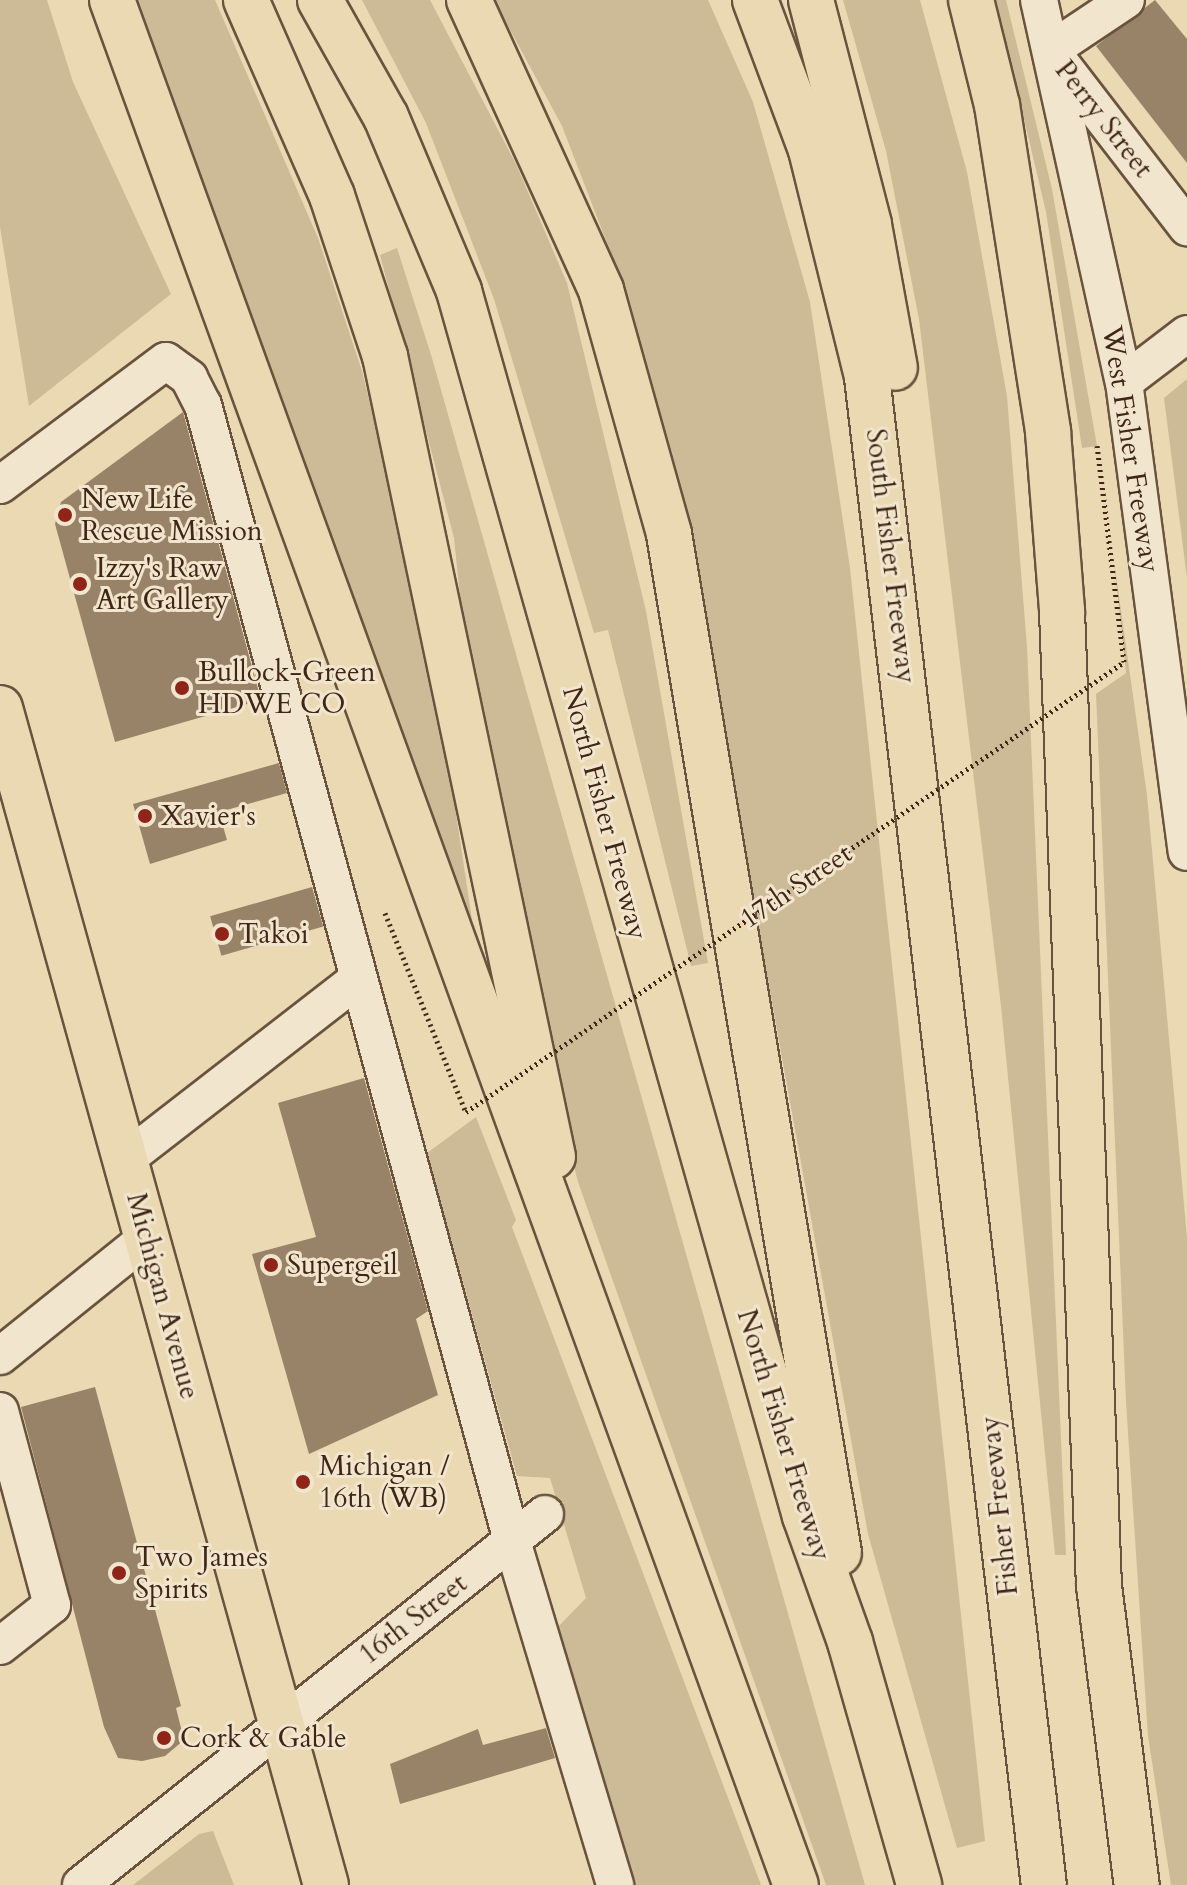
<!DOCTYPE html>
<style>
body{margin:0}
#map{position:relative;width:1187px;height:1885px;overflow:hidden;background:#ead9b2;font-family:Cardo,serif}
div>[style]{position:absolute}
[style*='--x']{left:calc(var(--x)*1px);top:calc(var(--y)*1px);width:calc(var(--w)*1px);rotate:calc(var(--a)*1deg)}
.green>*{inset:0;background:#cdbb98}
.building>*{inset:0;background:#988368;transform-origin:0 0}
.roads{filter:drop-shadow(2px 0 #6a533e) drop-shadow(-2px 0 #6a533e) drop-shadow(0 2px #6a533e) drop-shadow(0 -2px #6a533e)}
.minor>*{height:36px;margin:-18px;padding:0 18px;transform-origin:18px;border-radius:18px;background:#f1e6cd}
.major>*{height:44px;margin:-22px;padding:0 22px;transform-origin:22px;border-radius:22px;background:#ead9b2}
.highway>*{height:44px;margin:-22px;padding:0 22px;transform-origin:22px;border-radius:22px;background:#ead9b2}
.path-bridge>*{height:5px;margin-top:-2.5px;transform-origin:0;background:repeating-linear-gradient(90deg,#402617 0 2px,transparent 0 6px)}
.dots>*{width:22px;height:22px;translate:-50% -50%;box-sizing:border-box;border:4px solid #f1e6cd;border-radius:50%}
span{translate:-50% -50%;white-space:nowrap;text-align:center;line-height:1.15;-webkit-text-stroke:6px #f1e6cd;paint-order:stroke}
.street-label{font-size:28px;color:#402617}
.poi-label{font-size:28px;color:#402617}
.left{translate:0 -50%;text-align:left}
</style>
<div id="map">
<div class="green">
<div style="clip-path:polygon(0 0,47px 0,73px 82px,171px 294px,29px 406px,0 227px)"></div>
<div style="clip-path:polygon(136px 0,215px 0,318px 238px,362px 371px,434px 668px,474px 933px,461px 936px)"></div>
<div style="clip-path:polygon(362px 0,430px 0,516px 164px,567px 283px,646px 611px,708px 963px,691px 966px,608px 630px,594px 633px,494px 299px,426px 123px)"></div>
<div style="clip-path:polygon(494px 0,708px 0,753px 102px,810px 302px,850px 568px,985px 1841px,957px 1848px,868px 1534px,681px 498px,630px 303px,562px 126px)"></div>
<div style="clip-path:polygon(843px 0,920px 0,967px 172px,1007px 396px,1027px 647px,1066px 1555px,1055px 1555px,1001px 1006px,919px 319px,886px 151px)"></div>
<div style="clip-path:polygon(996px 0,1006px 0,1052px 189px,1097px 446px,1082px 448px,1046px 212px)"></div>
<div style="clip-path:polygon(397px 248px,432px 358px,865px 1885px,826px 1885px,578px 1182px,539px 1029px,467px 664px,454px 538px,380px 255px)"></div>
<div style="clip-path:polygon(1187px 379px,1187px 578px,1164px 398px)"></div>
<div style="clip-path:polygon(1114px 561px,1147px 795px,1187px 1238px,1187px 1885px,1171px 1885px,1148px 1736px,1126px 1402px,1096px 694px,1126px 673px)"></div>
<div style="clip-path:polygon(476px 1117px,516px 1220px,512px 1227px,761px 1885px,622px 1885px,556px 1629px,586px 1598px,550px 1478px,517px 1476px,427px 1153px)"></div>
<div style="clip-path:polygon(213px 1831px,234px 1885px,133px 1885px,199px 1834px)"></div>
</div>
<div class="building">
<div style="clip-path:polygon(1155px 0,1187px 39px,1187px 163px,1096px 46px)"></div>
<div style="clip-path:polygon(183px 412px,261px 700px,115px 742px,55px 524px,61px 502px)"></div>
<div style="clip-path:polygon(279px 763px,287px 793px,219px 812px,227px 840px,150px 864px,133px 804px)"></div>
<div style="left:312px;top:887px;width:41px;height:106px;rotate:74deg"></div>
<div style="clip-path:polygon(364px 1078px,428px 1311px,416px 1319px,438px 1395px,309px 1454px,252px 1254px,316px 1237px,278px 1103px)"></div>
<div style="clip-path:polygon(95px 1387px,181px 1706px,176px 1708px,184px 1740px,165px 1756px,142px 1761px,118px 1758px,104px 1727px,21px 1407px)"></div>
<div style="clip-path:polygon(546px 1728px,555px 1758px,400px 1804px,390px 1764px,478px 1729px,483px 1745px)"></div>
</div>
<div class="roads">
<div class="minor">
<div style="--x:1039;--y:0;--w:391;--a:77.5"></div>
<div style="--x:1124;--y:382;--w:474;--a:82.4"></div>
<div style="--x:1051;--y:50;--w:90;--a:-33.7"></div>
<div style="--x:1059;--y:61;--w:210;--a:52.4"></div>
<div style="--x:1124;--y:382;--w:79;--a:-37.3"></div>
<div style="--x:0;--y:485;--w:207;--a:-36.8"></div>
<div style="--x:166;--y:361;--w:29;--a:36"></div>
<div style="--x:189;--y:378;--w:30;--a:63"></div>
<div style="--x:203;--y:405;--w:1177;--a:74.78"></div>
<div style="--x:512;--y:1541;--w:359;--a:73.3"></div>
<div style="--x:126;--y:1159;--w:292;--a:-37.8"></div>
<div style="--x:0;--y:1356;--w:189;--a:-38.8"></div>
<div style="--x:0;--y:1411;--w:201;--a:75"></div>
<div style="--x:52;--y:1605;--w:66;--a:141.7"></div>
<div style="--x:81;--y:1885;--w:594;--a:-38.64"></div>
</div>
<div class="major">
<div style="--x:0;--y:708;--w:1221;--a:74.52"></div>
</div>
<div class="highway">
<div style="--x:112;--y:0;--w:2005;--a:70.06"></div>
<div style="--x:246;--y:0;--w:214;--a:66.3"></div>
<div style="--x:332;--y:196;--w:169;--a:71.7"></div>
<div style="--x:385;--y:356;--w:818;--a:78.15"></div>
<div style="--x:320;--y:0;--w:134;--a:60.6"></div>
<div style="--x:386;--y:117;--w:189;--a:67.2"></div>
<div style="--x:459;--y:291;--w:1273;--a:74.23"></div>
<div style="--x:805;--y:1516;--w:134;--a:70.3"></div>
<div style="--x:850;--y:1642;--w:253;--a:74.1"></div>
<div style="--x:469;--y:0;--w:319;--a:65.5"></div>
<div style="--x:601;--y:290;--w:253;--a:74.4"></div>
<div style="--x:669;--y:534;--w:1033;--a:80.53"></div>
<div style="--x:755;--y:0;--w:160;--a:69.5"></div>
<div style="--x:811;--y:150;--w:234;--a:76.1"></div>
<div style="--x:867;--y:377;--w:1518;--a:83.31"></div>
<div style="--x:811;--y:0;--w:232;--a:75.5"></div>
<div style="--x:869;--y:225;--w:145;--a:79.7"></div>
<div style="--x:971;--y:0;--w:108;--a:76.1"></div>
<div style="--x:997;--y:105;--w:331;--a:81.1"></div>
<div style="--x:1048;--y:432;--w:180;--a:85.5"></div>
<div style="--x:1062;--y:611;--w:976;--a:87.83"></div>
<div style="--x:1099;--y:1586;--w:301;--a:82.8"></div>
</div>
</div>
<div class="path-bridge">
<div style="--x:385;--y:913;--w:215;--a:67.9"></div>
<div style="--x:466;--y:1112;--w:797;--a:-34.37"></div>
<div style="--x:1124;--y:662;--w:218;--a:-97.1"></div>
</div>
<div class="dots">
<div style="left:65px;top:515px;background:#8f2418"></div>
<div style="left:80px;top:584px;background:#8f2418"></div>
<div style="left:182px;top:688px;background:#8f2418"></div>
<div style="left:145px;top:816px;background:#8f2418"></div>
<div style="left:222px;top:934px;background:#8f2418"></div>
<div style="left:271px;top:1265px;background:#8f2418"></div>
<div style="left:303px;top:1482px;background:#8f2418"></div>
<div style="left:119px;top:1573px;background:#8f2418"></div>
<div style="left:164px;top:1738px;background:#8f2418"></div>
</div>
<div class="street-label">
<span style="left:1104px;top:119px;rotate:52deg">Perry Street</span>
<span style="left:1131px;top:449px;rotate:81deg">West Fisher Freeway</span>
<span style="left:891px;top:556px;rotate:83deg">South Fisher Freeway</span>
<span style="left:605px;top:813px;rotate:75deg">North Fisher Freeway</span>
<span style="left:796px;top:886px;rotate:-34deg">17th Street</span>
<span style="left:163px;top:1296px;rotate:75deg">Michigan Avenue</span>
<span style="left:784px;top:1435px;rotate:73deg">North Fisher Freeway</span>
<span style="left:999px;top:1506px;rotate:-96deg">Fisher Freeway</span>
<span style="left:413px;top:1619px;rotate:-38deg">16th Street</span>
</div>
<div class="poi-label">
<span class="left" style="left:81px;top:515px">New Life<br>Rescue Mission</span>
<span class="left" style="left:96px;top:584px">Izzy's Raw<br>Art Gallery</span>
<span class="left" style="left:198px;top:688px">Bullock-Green<br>HDWE CO</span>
<span class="left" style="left:161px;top:816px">Xavier's</span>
<span class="left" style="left:238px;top:934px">Takoi</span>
<span class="left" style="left:287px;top:1265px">Supergeil</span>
<span class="left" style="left:319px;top:1482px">Michigan /<br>16th (WB)</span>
<span class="left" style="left:135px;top:1573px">Two James<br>Spirits</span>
<span class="left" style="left:180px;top:1738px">Cork &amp; Gable</span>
</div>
</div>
